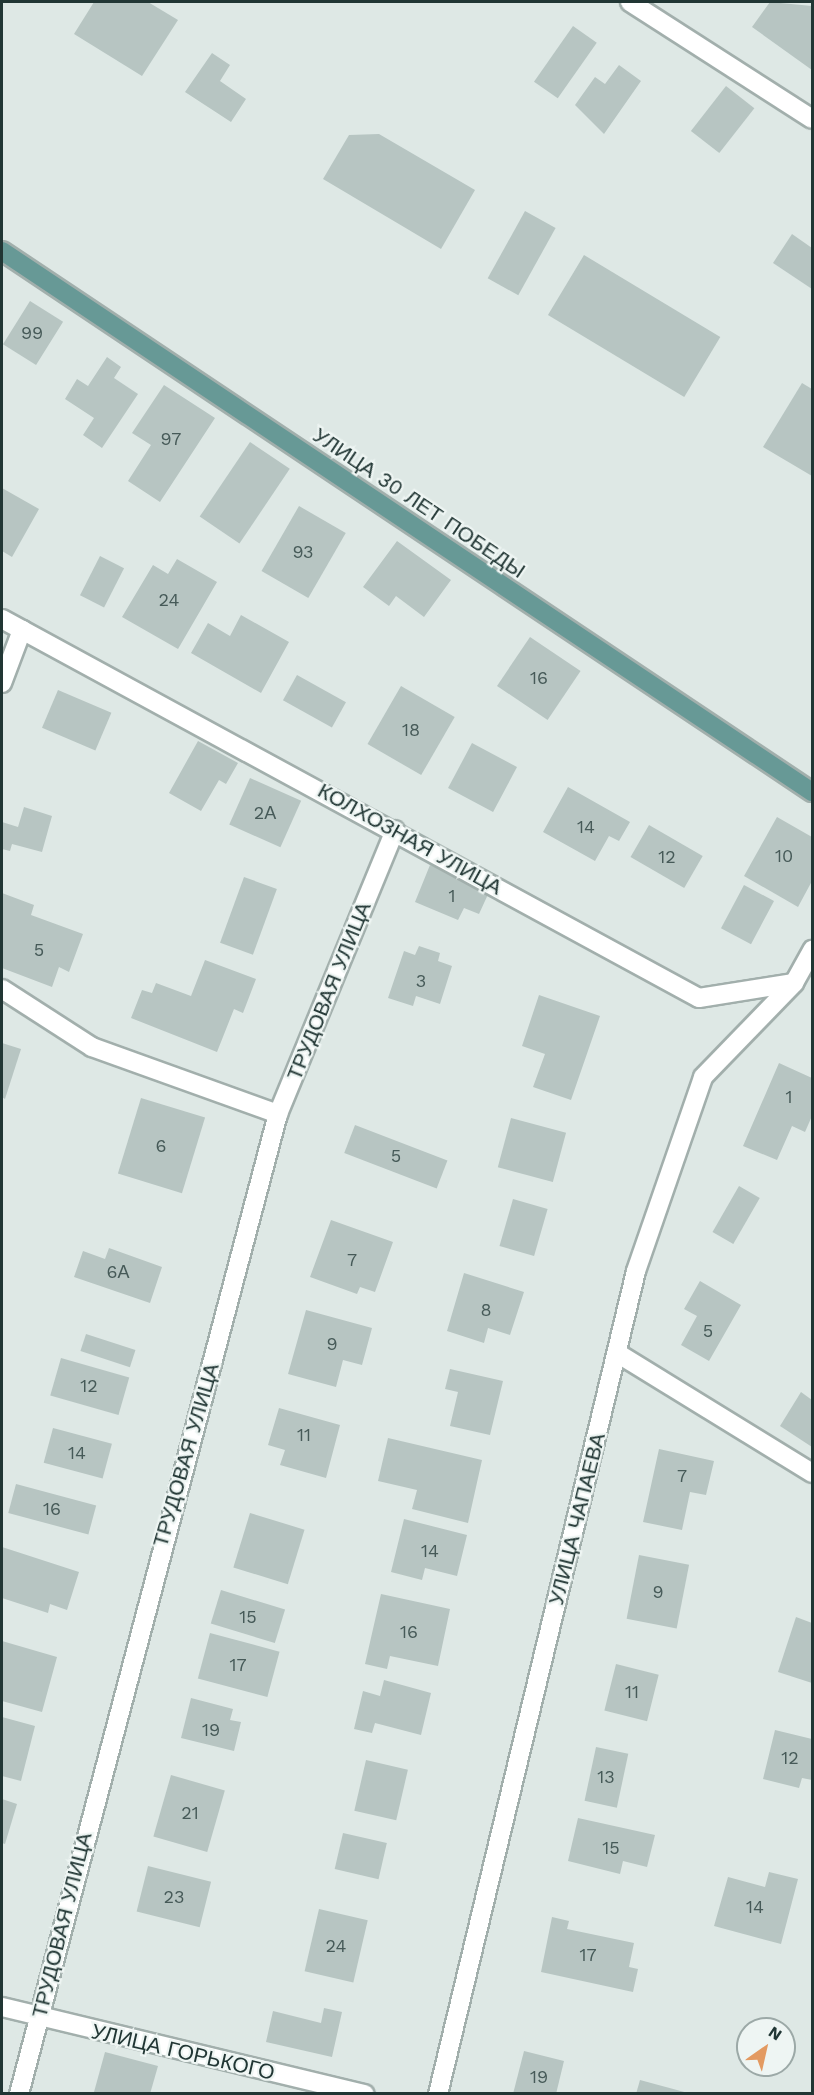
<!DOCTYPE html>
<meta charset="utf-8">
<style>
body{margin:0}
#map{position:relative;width:814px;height:2095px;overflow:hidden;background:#dee8e5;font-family:"Work Sans",sans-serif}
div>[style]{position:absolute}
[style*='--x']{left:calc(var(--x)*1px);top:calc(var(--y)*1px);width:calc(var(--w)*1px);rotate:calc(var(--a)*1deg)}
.building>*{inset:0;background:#b7c5c2;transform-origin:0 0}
.roads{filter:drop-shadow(2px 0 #a2afac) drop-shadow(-2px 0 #a2afac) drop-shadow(0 2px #a2afac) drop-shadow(0 -2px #a2afac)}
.minor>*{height:18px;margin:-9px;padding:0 9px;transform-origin:9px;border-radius:9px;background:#fff}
.major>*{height:18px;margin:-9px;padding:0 9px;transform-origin:9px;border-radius:9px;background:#679996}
span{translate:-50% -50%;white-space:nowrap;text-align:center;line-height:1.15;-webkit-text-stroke:4.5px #eef5f3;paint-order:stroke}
.number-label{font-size:18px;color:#465a58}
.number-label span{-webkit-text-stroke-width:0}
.street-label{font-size:21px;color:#213634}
.frame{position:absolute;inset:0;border:3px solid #213634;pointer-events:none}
.north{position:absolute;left:736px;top:2017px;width:60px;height:60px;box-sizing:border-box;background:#eef5f3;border:2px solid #9ca9a7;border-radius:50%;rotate:34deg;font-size:16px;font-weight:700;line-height:24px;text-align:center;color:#213634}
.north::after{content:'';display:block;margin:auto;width:21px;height:27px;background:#e39a61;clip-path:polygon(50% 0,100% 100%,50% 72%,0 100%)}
</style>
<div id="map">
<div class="building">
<div style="clip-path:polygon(94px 2px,148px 2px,178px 20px,142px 76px,74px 34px)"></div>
<div style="clip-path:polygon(770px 2px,812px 6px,812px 70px,752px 27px)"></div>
<div style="left:573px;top:26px;width:29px;height:68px;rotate:35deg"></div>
<div style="clip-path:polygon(212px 53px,230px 65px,220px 81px,246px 99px,231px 122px,185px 92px)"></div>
<div style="clip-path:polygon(619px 65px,641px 81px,604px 134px,575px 105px,595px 77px,605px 84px)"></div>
<div style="left:726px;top:86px;width:36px;height:57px;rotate:38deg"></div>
<div style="clip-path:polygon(379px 134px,475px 190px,441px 249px,323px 179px,349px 135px)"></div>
<div style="left:525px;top:211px;width:35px;height:77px;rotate:29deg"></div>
<div style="clip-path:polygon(792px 234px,812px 248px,812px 289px,773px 263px)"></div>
<div style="left:584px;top:255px;width:159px;height:70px;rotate:31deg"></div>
<div style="left:30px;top:301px;width:39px;height:51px;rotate:32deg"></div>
<div style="clip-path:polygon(107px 357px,121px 367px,114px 378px,138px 394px,102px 448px,83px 435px,94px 418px,65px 399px,77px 379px,88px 386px)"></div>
<div style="clip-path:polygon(802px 383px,812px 389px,812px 476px,763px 447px)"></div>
<div style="clip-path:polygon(164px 385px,215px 418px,160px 502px,128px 481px,151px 445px,132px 433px)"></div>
<div style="left:250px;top:442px;width:48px;height:90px;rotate:34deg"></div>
<div style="clip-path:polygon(2px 488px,39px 509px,12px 557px,2px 551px)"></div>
<div style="left:299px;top:506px;width:54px;height:75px;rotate:30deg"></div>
<div style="clip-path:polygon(397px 541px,451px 580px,424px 617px,396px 596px,389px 606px,363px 587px)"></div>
<div style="left:100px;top:556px;width:27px;height:44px;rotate:27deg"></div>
<div style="clip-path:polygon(177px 559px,217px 582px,178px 649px,122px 617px,153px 565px,168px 574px)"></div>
<div style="clip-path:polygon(241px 615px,289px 642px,261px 693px,191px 653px,208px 623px,230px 636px)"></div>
<div style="left:530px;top:637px;width:61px;height:59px;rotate:34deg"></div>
<div style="left:297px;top:675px;width:56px;height:29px;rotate:29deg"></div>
<div style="left:401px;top:686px;width:62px;height:67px;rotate:30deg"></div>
<div style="left:58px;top:690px;width:58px;height:41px;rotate:23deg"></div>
<div style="clip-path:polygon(198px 741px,238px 763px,226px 784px,219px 780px,201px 811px,169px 793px)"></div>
<div style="left:472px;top:743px;width:51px;height:51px;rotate:28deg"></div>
<div style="left:250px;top:778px;width:56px;height:51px;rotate:24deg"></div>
<div style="clip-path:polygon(568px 787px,630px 822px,619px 841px,609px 836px,595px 861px,543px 832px)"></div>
<div style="clip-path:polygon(24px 807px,52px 816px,42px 852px,12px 844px,10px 851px,2px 849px,2px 822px,18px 827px)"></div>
<div style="clip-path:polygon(777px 817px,812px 837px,812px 881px,798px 907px,744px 876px)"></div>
<div style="left:649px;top:825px;width:62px;height:37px;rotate:30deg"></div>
<div style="clip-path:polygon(430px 865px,490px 890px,479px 914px,464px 908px,458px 920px,415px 902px)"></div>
<div style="left:244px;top:877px;width:35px;height:70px;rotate:20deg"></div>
<div style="left:744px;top:885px;width:34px;height:49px;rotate:28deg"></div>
<div style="clip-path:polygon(2px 893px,34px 905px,31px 915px,83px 934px,69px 972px,59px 967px,52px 987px,2px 968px)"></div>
<div style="clip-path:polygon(419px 946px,440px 953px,438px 961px,452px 966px,440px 1004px,416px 996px,413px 1006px,388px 998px,404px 951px,415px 955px)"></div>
<div style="clip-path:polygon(205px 960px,256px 979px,243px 1013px,234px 1009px,217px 1052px,131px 1018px,142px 990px,152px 993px,156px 983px,191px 996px)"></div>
<div style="clip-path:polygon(539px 995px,600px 1016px,571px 1100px,533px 1087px,545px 1054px,522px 1046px)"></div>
<div style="clip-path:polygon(2px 1043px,21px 1049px,5px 1099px,2px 1097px)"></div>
<div style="clip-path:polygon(779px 1063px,812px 1078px,812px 1116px,805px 1132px,792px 1126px,777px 1160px,743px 1146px)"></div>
<div style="left:141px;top:1098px;width:67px;height:79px;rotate:17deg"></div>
<div style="left:511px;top:1118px;width:57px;height:51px;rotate:15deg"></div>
<div style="left:355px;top:1125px;width:99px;height:30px;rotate:21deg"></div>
<div style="left:739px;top:1186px;width:24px;height:53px;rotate:30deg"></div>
<div style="left:513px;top:1199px;width:36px;height:49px;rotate:16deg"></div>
<div style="clip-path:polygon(331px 1220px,393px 1242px,375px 1292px,360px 1287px,357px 1294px,310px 1277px)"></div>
<div style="clip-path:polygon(109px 1248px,162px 1267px,150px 1303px,74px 1277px,83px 1251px,105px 1259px)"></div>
<div style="clip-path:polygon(464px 1273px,524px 1292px,510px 1335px,488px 1328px,484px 1343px,447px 1331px)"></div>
<div style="clip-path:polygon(700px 1281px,741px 1305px,709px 1361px,681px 1345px,697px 1316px,684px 1309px)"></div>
<div style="clip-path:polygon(306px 1310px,372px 1328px,362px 1365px,343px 1360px,336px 1387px,288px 1374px)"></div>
<div style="left:86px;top:1334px;width:52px;height:18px;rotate:18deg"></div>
<div style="left:61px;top:1358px;width:71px;height:39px;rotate:16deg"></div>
<div style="clip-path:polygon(450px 1369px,503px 1381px,490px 1435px,450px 1426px,458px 1392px,445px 1389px)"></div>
<div style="clip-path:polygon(801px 1392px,812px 1400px,812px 1447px,780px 1426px)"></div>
<div style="clip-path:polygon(279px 1408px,340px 1425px,326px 1478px,280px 1465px,285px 1450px,268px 1445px)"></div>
<div style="left:53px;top:1428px;width:61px;height:36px;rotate:15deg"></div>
<div style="clip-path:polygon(388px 1438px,482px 1460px,468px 1523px,412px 1509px,417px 1490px,378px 1481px)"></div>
<div style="clip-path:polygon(659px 1449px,714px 1461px,706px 1495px,690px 1492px,682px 1530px,643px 1522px)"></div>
<div style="left:16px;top:1484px;width:83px;height:30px;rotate:15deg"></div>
<div style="left:250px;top:1513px;width:57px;height:57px;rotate:17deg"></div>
<div style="clip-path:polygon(404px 1519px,467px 1535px,457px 1576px,425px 1568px,422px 1580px,391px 1572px)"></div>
<div style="clip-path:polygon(2px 1547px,79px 1572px,67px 1610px,50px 1604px,48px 1613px,2px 1598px)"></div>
<div style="left:639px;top:1555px;width:51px;height:65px;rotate:11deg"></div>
<div style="left:221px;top:1590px;width:67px;height:35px;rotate:17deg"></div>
<div style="clip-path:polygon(381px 1594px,450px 1609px,438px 1666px,390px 1656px,387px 1669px,365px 1664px)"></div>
<div style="clip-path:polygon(796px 1617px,812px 1623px,812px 1683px,778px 1672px)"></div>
<div style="left:210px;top:1633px;width:72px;height:47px;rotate:15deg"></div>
<div style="clip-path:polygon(2px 1641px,57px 1657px,42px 1712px,2px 1701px)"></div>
<div style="left:616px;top:1664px;width:44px;height:48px;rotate:14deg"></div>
<div style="clip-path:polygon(384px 1680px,431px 1693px,421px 1735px,375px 1723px,372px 1733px,354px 1729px,363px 1691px,380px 1696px)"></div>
<div style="clip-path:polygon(191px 1698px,233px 1709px,230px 1720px,241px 1722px,234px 1751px,181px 1738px)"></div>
<div style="clip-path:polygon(2px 1717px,35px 1726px,21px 1781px,2px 1776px)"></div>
<div style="clip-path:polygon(775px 1730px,812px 1739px,812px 1780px,802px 1778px,799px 1788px,763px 1779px)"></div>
<div style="left:596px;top:1747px;width:33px;height:55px;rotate:12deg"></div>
<div style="left:366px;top:1760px;width:43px;height:52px;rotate:13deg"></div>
<div style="left:171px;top:1775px;width:56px;height:64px;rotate:16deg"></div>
<div style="clip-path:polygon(2px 1799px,17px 1804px,5px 1844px,2px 1843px)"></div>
<div style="clip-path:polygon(578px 1818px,655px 1835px,647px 1867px,623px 1861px,620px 1874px,568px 1861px)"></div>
<div style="left:343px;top:1833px;width:45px;height:37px;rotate:13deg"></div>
<div style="left:148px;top:1866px;width:65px;height:47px;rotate:14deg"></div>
<div style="clip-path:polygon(769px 1872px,798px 1879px,781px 1944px,714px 1926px,728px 1877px,765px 1887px)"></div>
<div style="left:319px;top:1909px;width:50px;height:64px;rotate:13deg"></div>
<div style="clip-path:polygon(552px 1917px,569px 1921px,567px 1929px,634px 1943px,629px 1967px,638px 1969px,633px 1992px,541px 1972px)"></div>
<div style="clip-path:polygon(324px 2008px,342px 2012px,332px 2057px,266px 2042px,273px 2011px,321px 2023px)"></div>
<div style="clip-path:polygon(524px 2051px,564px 2061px,556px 2094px,513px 2094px)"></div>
<div style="clip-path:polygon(105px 2052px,158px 2066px,150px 2094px,94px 2092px)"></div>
<div style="clip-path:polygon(640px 2080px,688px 2093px,688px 2094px,636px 2094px)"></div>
</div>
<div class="roads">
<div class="minor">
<div style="--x:630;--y:2;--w:216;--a:32.7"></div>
<div style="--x:2;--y:619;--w:793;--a:28.54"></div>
<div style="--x:699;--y:998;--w:96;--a:-9"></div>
<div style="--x:794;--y:983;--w:38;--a:-61"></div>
<div style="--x:2;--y:683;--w:57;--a:-69.3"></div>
<div style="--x:2;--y:989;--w:107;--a:32.8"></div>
<div style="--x:92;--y:1047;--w:198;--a:19.8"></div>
<div style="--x:617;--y:1353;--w:229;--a:31.6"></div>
<div style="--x:2;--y:2007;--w:373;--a:13.5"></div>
<div style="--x:19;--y:2094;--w:1014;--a:-75.2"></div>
<div style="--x:278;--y:1114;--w:307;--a:-67.6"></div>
<div style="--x:438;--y:2094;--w:846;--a:-76.47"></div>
<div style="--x:636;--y:1271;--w:205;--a:-70.9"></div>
<div style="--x:703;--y:1077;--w:131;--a:-45.9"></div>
</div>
<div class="major">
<div style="--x:2;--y:251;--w:974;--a:33.74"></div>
</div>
</div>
<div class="number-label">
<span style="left:32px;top:333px">99</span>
<span style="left:171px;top:439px">97</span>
<span style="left:303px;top:552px">93</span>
<span style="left:169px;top:600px">24</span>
<span style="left:539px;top:678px">16</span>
<span style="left:411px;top:730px">18</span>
<span style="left:265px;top:813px">2А</span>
<span style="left:586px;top:827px">14</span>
<span style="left:784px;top:856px">10</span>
<span style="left:667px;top:857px">12</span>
<span style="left:452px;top:896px">1</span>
<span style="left:39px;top:950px">5</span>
<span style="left:421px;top:981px">3</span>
<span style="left:789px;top:1097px">1</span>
<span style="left:161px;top:1146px">6</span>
<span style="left:396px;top:1156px">5</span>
<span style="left:352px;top:1260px">7</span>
<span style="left:118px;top:1272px">6А</span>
<span style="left:486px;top:1310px">8</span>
<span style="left:708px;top:1331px">5</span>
<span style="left:332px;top:1344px">9</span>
<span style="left:89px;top:1386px">12</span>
<span style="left:304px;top:1435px">11</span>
<span style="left:77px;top:1453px">14</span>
<span style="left:682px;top:1476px">7</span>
<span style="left:52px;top:1509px">16</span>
<span style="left:430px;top:1551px">14</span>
<span style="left:658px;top:1592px">9</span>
<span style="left:248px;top:1617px">15</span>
<span style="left:409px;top:1632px">16</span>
<span style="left:238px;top:1665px">17</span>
<span style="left:632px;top:1692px">11</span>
<span style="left:211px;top:1730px">19</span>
<span style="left:790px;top:1758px">12</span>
<span style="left:606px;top:1777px">13</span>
<span style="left:190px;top:1813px">21</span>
<span style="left:611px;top:1848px">15</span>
<span style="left:174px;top:1897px">23</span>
<span style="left:755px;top:1907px">14</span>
<span style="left:336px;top:1946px">24</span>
<span style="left:588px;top:1955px">17</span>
<span style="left:539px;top:2077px">19</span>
</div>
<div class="street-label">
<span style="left:419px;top:503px;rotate:34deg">УЛИЦА 30 ЛЕТ ПОБЕДЫ</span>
<span style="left:410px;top:839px;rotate:29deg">КОЛХОЗНАЯ УЛИЦА</span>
<span style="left:329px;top:991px;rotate:-68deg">ТРУДОВАЯ УЛИЦА</span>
<span style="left:186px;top:1455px;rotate:-74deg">ТРУДОВАЯ УЛИЦА</span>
<span style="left:577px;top:1519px;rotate:-76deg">УЛИЦА ЧАПАЕВА</span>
<span style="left:62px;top:1925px;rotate:-76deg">ТРУДОВАЯ УЛИЦА</span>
<span style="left:183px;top:2052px;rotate:13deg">УЛИЦА ГОРЬКОГО</span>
</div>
<div class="frame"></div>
<div class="north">N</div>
</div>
